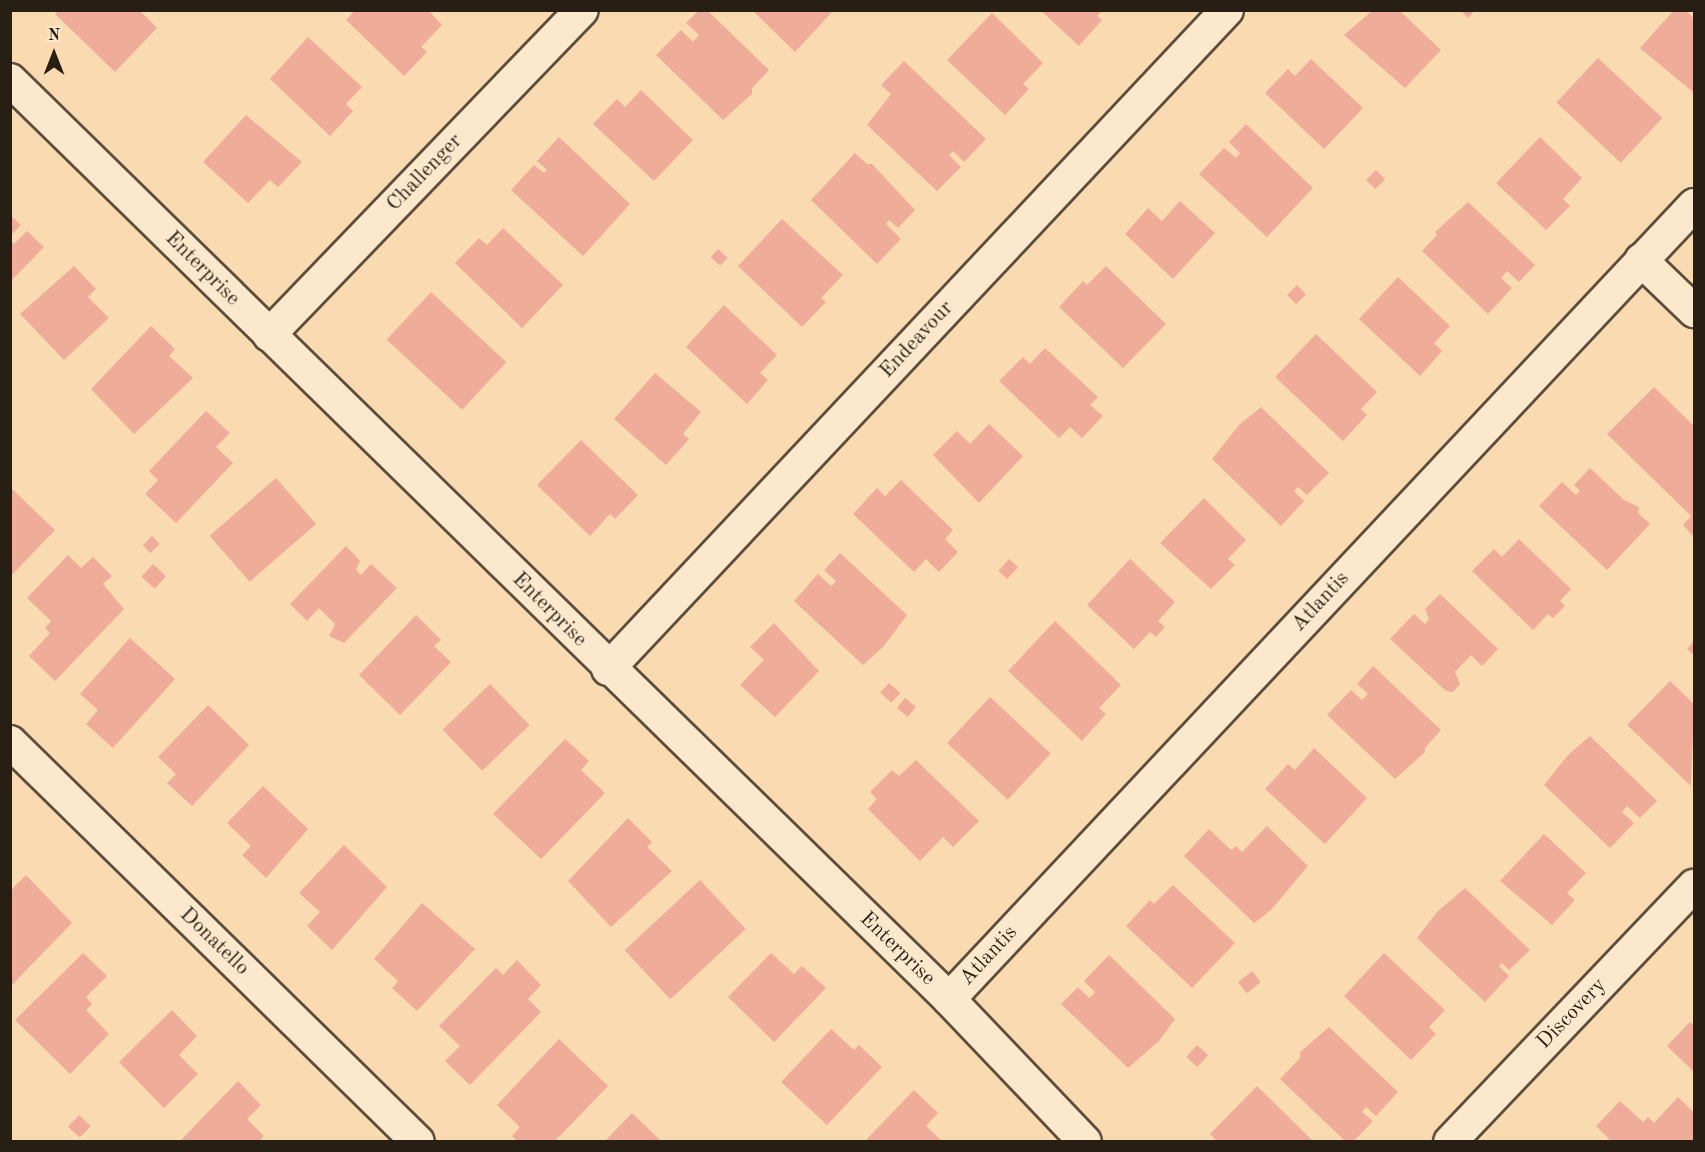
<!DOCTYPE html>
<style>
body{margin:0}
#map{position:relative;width:1705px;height:1152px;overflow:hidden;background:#fadbb1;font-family:"Old Standard TT",serif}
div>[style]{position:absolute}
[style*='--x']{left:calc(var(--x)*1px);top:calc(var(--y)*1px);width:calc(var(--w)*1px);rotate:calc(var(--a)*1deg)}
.building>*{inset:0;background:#efad99;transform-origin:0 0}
.roads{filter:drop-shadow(2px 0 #5c4e3b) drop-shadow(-2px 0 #5c4e3b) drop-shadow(0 2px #5c4e3b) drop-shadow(0 -2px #5c4e3b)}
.street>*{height:32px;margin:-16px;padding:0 16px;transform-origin:16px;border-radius:16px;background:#fce8cc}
span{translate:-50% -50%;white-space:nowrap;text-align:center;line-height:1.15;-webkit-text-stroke:5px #fce8cc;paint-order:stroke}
.street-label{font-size:21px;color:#271f14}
.frame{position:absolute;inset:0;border:12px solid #271f14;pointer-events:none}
.north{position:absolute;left:24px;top:24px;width:60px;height:60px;-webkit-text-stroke:4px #fce8cc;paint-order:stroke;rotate:0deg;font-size:16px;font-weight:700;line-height:24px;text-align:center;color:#271f14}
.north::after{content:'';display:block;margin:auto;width:21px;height:27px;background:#271f14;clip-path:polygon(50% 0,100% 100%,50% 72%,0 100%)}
</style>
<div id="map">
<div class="building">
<div style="clip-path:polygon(59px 10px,139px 10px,157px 28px,115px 72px,55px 14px)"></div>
<div style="clip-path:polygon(355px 10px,428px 10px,442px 25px,421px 47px,427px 52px,404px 76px,346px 20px)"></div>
<div style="clip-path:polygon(699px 10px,707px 10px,769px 70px,752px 88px,752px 94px,723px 120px,656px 55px,681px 30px,693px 42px,699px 35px,686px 23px)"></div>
<div style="clip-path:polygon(752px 10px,834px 10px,795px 52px)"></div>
<div style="clip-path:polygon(1040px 10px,1103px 10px,1097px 16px,1102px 20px,1079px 46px)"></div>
<div style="clip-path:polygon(1373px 10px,1399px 10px,1441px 50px,1405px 88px,1344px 35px)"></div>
<div style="clip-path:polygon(1460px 10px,1475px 10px,1468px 18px)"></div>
<div style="clip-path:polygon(1674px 10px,1686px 10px,1694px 19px,1694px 93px,1640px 48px)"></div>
<div style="clip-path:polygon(992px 13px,1043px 63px,1023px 84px,1029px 89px,1005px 115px,947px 60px)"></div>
<div style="clip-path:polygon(308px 37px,362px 87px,346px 104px,353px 111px,330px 136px,270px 79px)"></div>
<div style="left:1598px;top:58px;width:88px;height:61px;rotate:43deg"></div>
<div style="clip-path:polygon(1311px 59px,1363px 108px,1324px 149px,1265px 93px,1288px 69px,1295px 76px)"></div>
<div style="clip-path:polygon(904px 61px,986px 139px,964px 162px,953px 151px,949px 155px,961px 167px,937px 191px,867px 125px,891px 94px,881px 85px)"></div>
<div style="clip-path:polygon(641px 90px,693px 140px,654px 181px,593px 124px,617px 99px,625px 107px)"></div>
<div style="clip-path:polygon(246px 115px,302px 162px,278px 187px,270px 180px,248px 203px,203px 162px)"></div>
<div style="clip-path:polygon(1246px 124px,1313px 188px,1267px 237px,1199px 174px,1224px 148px,1236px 158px,1240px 153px,1229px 142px)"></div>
<div style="clip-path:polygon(559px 137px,630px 204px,583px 256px,511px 190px,534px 165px,544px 173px,547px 170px,537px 161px)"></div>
<div style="clip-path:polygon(1540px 137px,1582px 178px,1563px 199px,1570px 206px,1546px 230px,1496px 183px)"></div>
<div style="clip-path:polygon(855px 153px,867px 164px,872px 164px,915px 210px,898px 228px,889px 220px,886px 224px,901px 239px,877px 264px,811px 200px)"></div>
<div style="left:1376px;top:170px;width:13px;height:14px;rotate:45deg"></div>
<div style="clip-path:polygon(1180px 201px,1215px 233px,1173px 279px,1125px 234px,1148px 208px,1162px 221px)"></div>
<div style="clip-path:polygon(1468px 202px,1535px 265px,1519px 282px,1507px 271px,1501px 278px,1512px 288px,1488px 314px,1422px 251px,1437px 235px,1435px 232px)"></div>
<div style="clip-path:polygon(10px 215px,21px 225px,10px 236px)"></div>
<div style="clip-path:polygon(782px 219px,843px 275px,821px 298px,826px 302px,802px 327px,738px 266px)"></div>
<div style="clip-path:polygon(503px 228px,563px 285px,522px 328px,455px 263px,479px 238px,487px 245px)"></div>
<div style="clip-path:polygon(27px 231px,44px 247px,10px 282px,10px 240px,14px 244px)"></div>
<div style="left:718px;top:249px;width:13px;height:11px;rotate:42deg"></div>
<div style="clip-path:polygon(74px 266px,96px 289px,88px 297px,109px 318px,64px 360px,20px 314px)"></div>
<div style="clip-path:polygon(1106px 266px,1166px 324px,1123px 368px,1059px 307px,1083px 281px,1087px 285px)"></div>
<div style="clip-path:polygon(1398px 277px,1450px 326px,1434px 343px,1442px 351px,1420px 376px,1359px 319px)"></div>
<div style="left:1297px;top:285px;width:13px;height:14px;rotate:45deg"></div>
<div style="left:431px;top:292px;width:103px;height:65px;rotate:43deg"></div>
<div style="clip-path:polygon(724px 305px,777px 355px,760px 373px,768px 380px,747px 404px,686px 347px)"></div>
<div style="clip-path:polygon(151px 326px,175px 349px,169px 356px,193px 378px,134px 434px,91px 389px)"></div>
<div style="clip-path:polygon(1316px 334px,1377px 392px,1361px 409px,1367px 415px,1343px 441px,1275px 377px)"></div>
<div style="clip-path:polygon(1045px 348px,1098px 397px,1090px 405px,1103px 416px,1082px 438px,1070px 427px,1059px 438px,999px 381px,1023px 357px,1030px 364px)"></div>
<div style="clip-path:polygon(655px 373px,701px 412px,683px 434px,689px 439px,666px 465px,614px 419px)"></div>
<div style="clip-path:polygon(1654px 387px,1694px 426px,1694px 537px,1683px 525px,1691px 516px,1607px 434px)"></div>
<div style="clip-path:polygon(1261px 407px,1329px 473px,1307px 495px,1298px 487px,1294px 491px,1304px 501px,1281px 526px,1212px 459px,1239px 425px)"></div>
<div style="clip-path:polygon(206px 411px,230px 433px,216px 447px,233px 463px,176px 523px,145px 494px,158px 480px,149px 471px)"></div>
<div style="clip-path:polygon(989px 424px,1023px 456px,979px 503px,933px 455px,957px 431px,970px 444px)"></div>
<div style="clip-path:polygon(581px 440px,638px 495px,615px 519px,610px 514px,590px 536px,537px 485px)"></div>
<div style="clip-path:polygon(1590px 468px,1624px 500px,1639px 507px,1638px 513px,1650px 524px,1607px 570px,1539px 506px,1562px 482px,1576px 495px,1580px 491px,1574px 485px)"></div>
<div style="left:276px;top:478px;width:61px;height:88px;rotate:49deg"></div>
<div style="clip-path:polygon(901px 480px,953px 530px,945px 539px,958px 552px,939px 572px,926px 559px,914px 572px,853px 514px,877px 488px,885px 496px)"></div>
<div style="clip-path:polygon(10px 487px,55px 530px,10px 577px)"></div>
<div style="clip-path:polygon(1204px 498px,1246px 540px,1228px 559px,1235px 565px,1211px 589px,1160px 543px)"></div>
<div style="left:152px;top:536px;width:11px;height:13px;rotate:45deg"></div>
<div style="clip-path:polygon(1519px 539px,1571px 589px,1560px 601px,1565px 606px,1553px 618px,1548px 614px,1533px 630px,1472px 571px,1494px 549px,1502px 557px)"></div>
<div style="clip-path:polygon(346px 546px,360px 561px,356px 570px,361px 575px,371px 564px,397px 588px,344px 643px,329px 636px,335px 624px,319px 608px,307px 621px,290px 604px)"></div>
<div style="clip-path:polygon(840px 553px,907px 615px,883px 647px,863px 665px,794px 601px,818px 574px,831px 586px,836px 581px,824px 570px)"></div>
<div style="clip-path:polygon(68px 555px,81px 568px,93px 557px,112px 576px,103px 584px,124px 609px,55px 681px,29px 656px,50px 633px,45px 628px,51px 621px,27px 598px)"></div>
<div style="left:1009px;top:559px;width:12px;height:16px;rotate:42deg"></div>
<div style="clip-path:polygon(1130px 559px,1175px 602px,1158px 621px,1165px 627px,1156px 637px,1150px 632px,1134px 649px,1087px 605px)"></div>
<div style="left:153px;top:564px;width:18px;height:17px;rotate:43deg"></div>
<div style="clip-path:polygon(1440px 594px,1498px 649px,1482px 666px,1471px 655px,1455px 672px,1460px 684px,1453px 692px,1446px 691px,1390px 639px,1414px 614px,1425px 624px,1429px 619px,1425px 609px)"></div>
<div style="clip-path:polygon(416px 615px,441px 640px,434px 646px,451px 662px,400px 715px,359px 675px)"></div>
<div style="clip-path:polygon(1055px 621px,1121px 685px,1099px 708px,1106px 714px,1082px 741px,1008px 671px)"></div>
<div style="clip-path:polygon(774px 623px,819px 671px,775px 717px,740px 685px,764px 660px,750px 647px)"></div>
<div style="clip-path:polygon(130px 638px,175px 679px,113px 748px,86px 724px,98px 710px,80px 694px)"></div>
<div style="clip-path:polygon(1694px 641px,1694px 655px,1687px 649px)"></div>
<div style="clip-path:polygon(1373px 666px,1441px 730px,1425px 748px,1425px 752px,1395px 779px,1327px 715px,1351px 690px,1362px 700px,1368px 694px,1357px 684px)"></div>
<div style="clip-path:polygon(1670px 681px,1694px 704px,1691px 786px,1627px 725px)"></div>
<div style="left:889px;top:683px;width:15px;height:13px;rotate:42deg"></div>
<div style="left:490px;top:684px;width:57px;height:66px;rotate:46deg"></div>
<div style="left:990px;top:697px;width:83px;height:63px;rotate:43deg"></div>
<div style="left:905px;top:698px;width:14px;height:13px;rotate:39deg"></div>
<div style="clip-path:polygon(208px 705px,249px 745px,192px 806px,167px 783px,176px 774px,158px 757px)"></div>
<div style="clip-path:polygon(1590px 736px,1657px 801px,1640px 818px,1627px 806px,1622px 812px,1634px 823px,1610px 848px,1544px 785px,1568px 755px)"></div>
<div style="clip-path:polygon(565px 739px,589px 761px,581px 770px,605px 793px,541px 859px,493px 814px)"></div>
<div style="clip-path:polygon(1314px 748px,1367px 798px,1325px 844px,1265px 789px,1288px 764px,1295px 770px)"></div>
<div style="clip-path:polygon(916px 760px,979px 821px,953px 847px,943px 837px,920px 861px,868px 809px,877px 799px,870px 792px,892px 770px,899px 776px)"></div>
<div style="clip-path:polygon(263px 786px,308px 829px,266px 878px,242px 855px,251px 846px,227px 823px)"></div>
<div style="clip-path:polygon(628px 818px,652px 842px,647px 847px,672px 871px,611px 927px,568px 881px)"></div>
<div style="clip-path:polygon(1267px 826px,1308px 866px,1271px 910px,1254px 923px,1184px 856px,1209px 829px,1231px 850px,1236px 846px,1242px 852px)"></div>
<div style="clip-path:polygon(1544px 834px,1586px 873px,1567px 893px,1575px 900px,1552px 925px,1500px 881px)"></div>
<div style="clip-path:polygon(344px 845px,387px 887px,332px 950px,307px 926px,320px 912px,299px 893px)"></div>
<div style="clip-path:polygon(26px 875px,72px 923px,10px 987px,10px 891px)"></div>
<div style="left:700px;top:880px;width:67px;height:103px;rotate:47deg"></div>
<div style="clip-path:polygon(1173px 885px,1235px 943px,1192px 988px,1126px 926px,1150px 900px,1154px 904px)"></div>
<div style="clip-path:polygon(1465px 888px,1530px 950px,1509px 970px,1502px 963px,1499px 966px,1509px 976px,1485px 1002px,1417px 938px,1437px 912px)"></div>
<div style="clip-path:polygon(422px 903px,475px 949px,417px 1011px,392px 988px,398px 981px,374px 959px)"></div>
<div style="clip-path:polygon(83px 953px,107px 976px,86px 997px,92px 1004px,86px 1010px,109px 1034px,70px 1074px,15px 1020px)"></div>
<div style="clip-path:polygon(771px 953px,794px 974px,802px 966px,826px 988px,774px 1042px,728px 997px)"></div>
<div style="clip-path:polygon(1384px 953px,1445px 1010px,1429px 1027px,1436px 1034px,1411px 1060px,1344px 996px)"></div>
<div style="clip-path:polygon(1109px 955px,1175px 1019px,1159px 1041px,1128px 1068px,1061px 1004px,1078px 987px,1089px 998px,1095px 992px,1084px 981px)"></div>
<div style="clip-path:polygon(517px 960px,541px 985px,528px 999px,541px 1012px,470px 1085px,445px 1061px,460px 1046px,439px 1026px,496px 968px,503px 975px)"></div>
<div style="left:1252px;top:971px;width:14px;height:18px;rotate:51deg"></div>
<div style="clip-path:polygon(172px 1010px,197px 1036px,179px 1055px,198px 1074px,164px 1108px,119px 1062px)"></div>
<div style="clip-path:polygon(1690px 1022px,1694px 1025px,1694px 1072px,1667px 1046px)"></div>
<div style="clip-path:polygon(1329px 1027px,1398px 1092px,1376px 1116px,1366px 1107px,1362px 1112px,1373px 1121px,1353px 1142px,1346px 1142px,1280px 1079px,1300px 1058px,1300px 1052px)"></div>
<div style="clip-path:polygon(831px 1029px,854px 1050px,859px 1045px,882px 1067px,827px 1125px,781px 1082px)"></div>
<div style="clip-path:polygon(559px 1039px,608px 1086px,554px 1142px,518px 1142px,512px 1136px,520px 1127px,497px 1105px)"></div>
<div style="left:1197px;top:1045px;width:15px;height:16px;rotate:42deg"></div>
<div style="clip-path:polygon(238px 1081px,261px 1105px,247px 1119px,264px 1136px,259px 1142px,179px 1142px)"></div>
<div style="clip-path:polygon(1257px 1086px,1314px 1142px,1218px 1142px,1210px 1134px)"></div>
<div style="clip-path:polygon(914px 1090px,938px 1113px,926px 1126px,943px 1142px,864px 1142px)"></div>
<div style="clip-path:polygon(1678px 1097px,1694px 1113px,1694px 1142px,1612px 1142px,1596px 1126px,1620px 1101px,1643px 1122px,1648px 1117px,1654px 1123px)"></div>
<div style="clip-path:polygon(632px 1113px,662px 1142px,604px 1142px)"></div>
<div style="left:79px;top:1115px;width:16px;height:16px;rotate:43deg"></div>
</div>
<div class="roads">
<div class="street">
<div style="--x:10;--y:80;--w:1314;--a:44.38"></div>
<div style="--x:949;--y:999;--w:197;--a:46.4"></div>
<div style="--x:1641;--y:260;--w:74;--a:43.9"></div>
<div style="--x:269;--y:335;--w:451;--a:-46.1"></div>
<div style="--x:608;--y:669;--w:904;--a:-46.79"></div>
<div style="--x:10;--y:742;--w:571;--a:44.43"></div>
<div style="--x:949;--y:999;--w:1089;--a:-46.82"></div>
<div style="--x:1450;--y:1142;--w:354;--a:-46.4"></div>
</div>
</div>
<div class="street-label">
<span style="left:425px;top:173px;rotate:-46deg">Challenger</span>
<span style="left:202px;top:269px;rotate:45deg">Enterprise</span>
<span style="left:917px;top:340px;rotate:-47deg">Endeavour</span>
<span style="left:1321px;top:602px;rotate:-47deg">Atlantis</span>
<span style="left:549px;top:610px;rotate:45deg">Enterprise</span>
<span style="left:214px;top:942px;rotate:44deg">Donatello</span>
<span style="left:897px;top:949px;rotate:44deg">Enterprise</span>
<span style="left:989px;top:956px;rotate:-47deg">Atlantis</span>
<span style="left:1572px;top:1014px;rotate:-46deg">Discovery</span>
</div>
<div class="frame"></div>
<div class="north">N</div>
</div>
